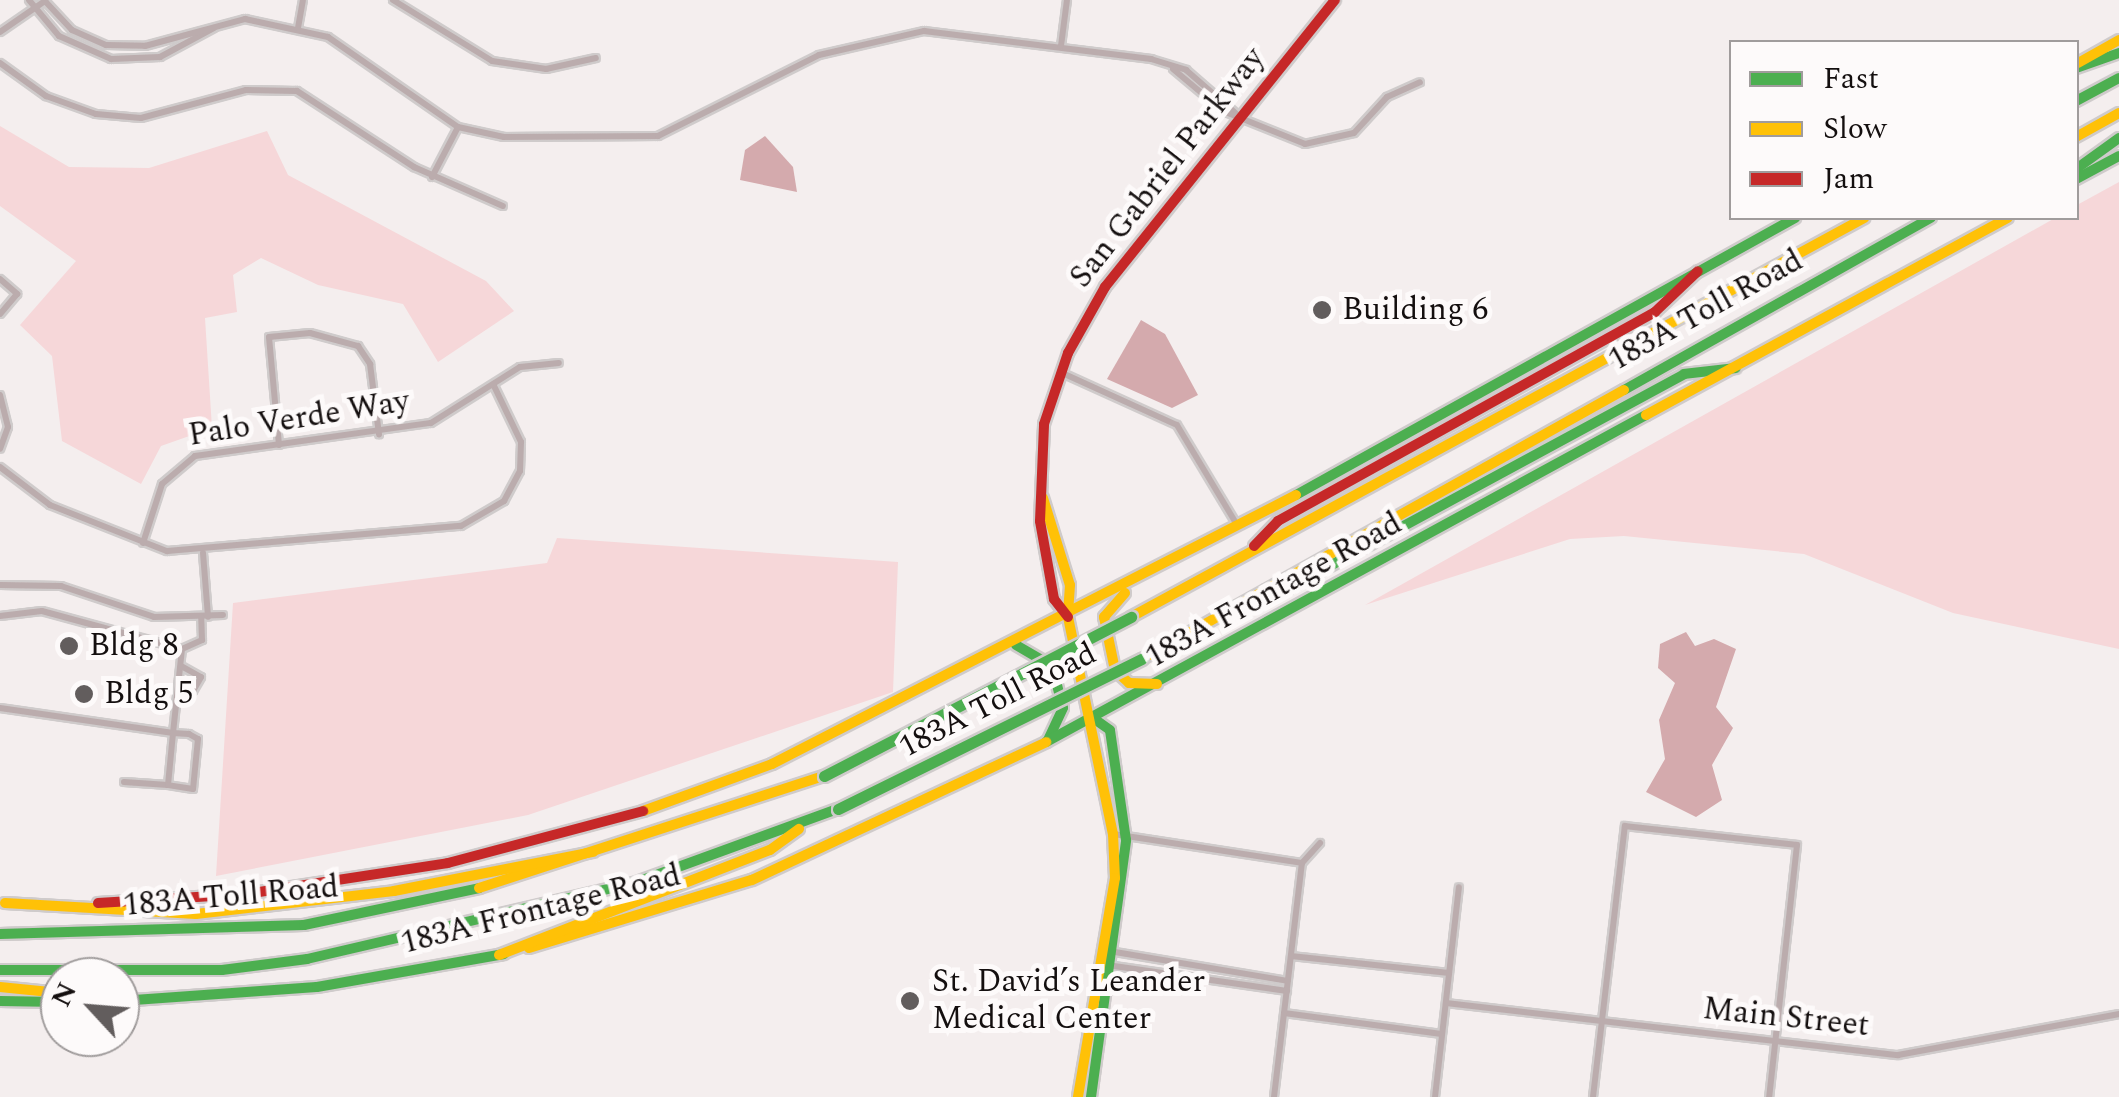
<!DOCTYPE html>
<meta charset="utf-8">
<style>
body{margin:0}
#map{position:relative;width:2119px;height:1097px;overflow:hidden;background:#f4eeee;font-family:Spectral,serif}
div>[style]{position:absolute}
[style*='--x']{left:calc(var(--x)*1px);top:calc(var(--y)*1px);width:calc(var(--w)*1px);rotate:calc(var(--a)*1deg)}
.green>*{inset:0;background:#f6d7d9}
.water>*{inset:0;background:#d4aaad}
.roads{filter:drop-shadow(2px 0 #cfcbcb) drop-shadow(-2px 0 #cfcbcb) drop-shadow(0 2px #cfcbcb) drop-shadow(0 -2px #cfcbcb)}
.street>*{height:6px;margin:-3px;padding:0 3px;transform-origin:3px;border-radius:3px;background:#bbacad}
.fast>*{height:10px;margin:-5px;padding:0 5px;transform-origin:5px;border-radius:5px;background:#4caf50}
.slow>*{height:10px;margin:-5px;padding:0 5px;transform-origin:5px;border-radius:5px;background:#ffc107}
.jam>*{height:10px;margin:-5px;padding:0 5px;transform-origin:5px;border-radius:5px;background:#c62828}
.bridges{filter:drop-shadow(2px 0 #cfcbcb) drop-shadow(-2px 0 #cfcbcb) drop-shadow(0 2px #cfcbcb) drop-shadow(0 -2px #cfcbcb)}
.fast-bridge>*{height:11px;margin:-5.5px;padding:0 5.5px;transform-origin:5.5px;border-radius:5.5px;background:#4caf50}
.dots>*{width:28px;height:28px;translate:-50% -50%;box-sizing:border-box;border:5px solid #fdfafa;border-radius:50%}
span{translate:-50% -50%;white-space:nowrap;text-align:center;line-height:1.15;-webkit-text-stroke:10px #fdfafa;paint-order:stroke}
.street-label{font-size:32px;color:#140f0f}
.poi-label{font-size:32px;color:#140f0f}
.left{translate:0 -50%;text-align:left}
.legend{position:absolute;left:1729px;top:40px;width:350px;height:180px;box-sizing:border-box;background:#fdfafa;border:2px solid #a09c9c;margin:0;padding:12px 18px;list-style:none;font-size:30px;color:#140f0f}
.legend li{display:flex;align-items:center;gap:20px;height:50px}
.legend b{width:50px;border:2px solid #a09c9c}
.north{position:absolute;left:40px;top:957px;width:100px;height:100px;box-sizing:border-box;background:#fdfafa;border:2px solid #a09c9c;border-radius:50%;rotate:296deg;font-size:28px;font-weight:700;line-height:40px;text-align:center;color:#140f0f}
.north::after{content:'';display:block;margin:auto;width:35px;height:45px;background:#625d5d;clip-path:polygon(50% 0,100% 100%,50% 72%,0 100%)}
</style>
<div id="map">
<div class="green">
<div style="clip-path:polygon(0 126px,69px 167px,149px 168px,267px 131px,288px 175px,486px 281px,514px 311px,438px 362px,403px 304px,318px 285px,261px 258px,233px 275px,237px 312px,205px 318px,212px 428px,161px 446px,141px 484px,62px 441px,52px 356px,20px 325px,76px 261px,0 206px)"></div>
<div style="clip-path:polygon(2119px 182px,2119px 649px,1953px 613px,1804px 554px,1624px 536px,1570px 539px,1365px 605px,2055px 218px,2076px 218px,2077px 205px)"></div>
<div style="clip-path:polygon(557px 538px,898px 562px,893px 692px,528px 815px,216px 876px,233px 603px,547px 563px)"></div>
</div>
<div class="water">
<div style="clip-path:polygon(765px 136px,793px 167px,797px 192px,740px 180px,745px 150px)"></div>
<div style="clip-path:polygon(1141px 320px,1165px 334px,1198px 395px,1172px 408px,1107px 379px)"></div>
<div style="clip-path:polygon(1686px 632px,1695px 646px,1714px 639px,1736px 649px,1716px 707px,1733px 728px,1712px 765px,1722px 800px,1696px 817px,1646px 792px,1665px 759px,1659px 720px,1675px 683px,1658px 668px,1660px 644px)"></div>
</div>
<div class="roads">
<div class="street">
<div style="--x:29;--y:0;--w:47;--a:50.2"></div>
<div style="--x:59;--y:36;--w:57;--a:23.9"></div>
<div style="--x:111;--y:59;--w:49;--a:-2.3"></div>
<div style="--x:160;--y:57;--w:61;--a:-28.2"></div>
<div style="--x:44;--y:0;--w:41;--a:47"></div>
<div style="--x:72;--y:30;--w:37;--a:24"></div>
<div style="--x:106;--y:45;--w:39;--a:1"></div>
<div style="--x:145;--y:46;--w:104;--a:-15.1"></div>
<div style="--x:245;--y:19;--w:85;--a:12.2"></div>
<div style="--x:328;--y:37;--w:158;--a:34.7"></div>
<div style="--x:458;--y:127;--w:47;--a:12.3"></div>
<div style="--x:504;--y:137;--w:154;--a:-0.4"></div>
<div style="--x:658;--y:136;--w:180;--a:-26.7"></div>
<div style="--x:819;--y:55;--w:108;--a:-12.9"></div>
<div style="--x:924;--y:31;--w:229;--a:7"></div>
<div style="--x:1151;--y:59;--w:37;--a:17"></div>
<div style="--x:1186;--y:70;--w:72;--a:41"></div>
<div style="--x:393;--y:0;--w:116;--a:31.6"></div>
<div style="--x:492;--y:61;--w:55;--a:8.4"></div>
<div style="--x:546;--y:69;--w:51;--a:-12.4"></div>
<div style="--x:298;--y:28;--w:28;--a:-80"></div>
<div style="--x:0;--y:32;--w:55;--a:-34.6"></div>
<div style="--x:1061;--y:46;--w:46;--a:-82.6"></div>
<div style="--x:0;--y:63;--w:57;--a:35.7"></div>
<div style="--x:46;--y:96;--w:53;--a:19.8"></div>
<div style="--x:96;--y:114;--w:45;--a:5.1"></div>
<div style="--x:141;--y:118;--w:109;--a:-14.9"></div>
<div style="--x:246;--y:90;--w:51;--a:1.1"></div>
<div style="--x:297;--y:91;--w:140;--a:33"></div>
<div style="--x:414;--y:167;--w:97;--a:23.7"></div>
<div style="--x:1173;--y:69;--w:65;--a:40"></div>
<div style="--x:1223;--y:111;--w:88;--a:21.9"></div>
<div style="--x:1305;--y:144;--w:50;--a:-12.7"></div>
<div style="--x:1354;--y:133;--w:49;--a:-47.5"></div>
<div style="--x:1387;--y:97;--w:36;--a:-24"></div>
<div style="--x:432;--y:177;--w:56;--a:-62.5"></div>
<div style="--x:0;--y:279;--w:23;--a:41"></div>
<div style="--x:17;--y:294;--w:26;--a:130"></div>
<div style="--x:1060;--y:372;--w:128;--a:24.4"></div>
<div style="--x:1177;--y:425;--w:114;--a:59"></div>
<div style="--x:0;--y:395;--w:33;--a:76"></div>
<div style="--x:8;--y:427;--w:23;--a:110"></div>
<div style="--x:279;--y:445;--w:108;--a:-95.3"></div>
<div style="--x:269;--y:337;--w:41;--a:-5.6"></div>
<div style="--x:310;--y:333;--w:50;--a:15.2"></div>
<div style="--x:358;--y:346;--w:22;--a:56"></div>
<div style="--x:370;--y:364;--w:71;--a:82.7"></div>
<div style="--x:0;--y:467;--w:63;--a:37.2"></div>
<div style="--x:50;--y:505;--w:126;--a:21.5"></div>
<div style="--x:167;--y:551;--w:295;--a:-4.9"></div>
<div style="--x:461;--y:526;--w:50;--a:-30.2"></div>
<div style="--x:504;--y:501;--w:34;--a:-62"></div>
<div style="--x:520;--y:471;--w:29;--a:-88"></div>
<div style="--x:521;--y:442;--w:62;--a:-115.7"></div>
<div style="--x:143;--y:543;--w:62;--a:-72.1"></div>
<div style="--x:162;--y:484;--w:43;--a:-40.3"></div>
<div style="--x:195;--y:456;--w:238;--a:-8"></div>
<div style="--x:431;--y:423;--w:105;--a:-32.2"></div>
<div style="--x:520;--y:367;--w:39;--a:-6"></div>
<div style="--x:203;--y:553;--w:64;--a:85.5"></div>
<div style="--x:0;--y:585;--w:61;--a:0.9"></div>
<div style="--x:61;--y:586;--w:98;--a:18.4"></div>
<div style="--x:154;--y:617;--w:69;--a:-1.7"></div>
<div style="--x:0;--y:616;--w:42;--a:-6.8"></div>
<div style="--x:42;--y:611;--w:145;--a:15.2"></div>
<div style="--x:178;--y:690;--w:15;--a:4"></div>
<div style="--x:193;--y:691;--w:16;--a:-60"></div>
<div style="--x:201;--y:677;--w:23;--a:-151"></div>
<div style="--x:0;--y:708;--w:175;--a:8.2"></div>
<div style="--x:173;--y:733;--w:84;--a:-83.9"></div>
<div style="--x:182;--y:649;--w:22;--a:-24"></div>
<div style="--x:202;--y:640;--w:23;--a:-92"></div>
<div style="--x:124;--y:782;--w:44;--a:3.9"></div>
<div style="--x:168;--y:785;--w:52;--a:-84.5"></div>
<div style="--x:173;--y:733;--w:16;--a:4"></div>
<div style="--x:189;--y:734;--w:10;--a:29"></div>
<div style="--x:198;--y:739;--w:50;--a:95.7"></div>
<div style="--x:193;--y:789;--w:25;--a:-171"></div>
<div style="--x:1113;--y:834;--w:191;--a:8.7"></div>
<div style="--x:1109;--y:951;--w:181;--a:9.5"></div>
<div style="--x:1291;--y:956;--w:159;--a:6.1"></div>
<div style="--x:1107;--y:965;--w:182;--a:8.2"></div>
<div style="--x:1446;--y:1003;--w:455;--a:6.6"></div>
<div style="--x:1898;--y:1055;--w:225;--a:-10.5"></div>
<div style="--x:1284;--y:1013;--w:159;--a:7.6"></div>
<div style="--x:1274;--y:1097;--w:236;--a:-83.2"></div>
<div style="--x:1302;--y:863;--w:27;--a:-48"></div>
<div style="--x:1435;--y:1097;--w:211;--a:-83.5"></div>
<div style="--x:1593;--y:1097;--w:273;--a:-83.3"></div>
<div style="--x:1625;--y:826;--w:173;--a:6.3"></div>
<div style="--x:1797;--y:845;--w:254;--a:96.3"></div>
</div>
<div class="fast">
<div style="--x:2076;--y:68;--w:46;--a:-19.2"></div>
<div style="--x:2076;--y:101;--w:49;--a:-28.1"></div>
<div style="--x:2076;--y:169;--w:53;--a:-35.8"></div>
<div style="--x:2076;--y:179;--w:49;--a:-28.1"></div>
<div style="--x:1624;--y:390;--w:352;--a:-29.3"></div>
<div style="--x:1296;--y:495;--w:571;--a:-29.04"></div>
<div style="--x:1266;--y:590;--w:23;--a:-5"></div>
<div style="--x:1289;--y:588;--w:449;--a:-28.4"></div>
<div style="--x:1684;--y:374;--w:52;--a:-6.6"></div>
<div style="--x:1016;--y:645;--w:42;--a:30.3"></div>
<div style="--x:1052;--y:666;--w:43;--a:75.3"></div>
<div style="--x:1063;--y:708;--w:35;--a:115"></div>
<div style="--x:1046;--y:742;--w:683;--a:-28.59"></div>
<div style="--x:0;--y:934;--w:304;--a:-1.7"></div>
<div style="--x:304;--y:925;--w:179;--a:-11.9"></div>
<div style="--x:0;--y:970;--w:222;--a:0"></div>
<div style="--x:222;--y:970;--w:86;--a:-7.4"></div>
<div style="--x:307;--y:959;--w:339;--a:-13.1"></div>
<div style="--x:637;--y:882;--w:214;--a:-20"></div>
<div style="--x:0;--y:1001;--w:60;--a:1"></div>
<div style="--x:120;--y:1001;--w:197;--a:-4.1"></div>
<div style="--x:317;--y:987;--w:190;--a:-10"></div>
<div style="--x:1091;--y:1097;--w:259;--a:-82.2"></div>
<div style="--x:1126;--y:840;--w:111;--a:-98.3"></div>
<div style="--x:1110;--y:730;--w:21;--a:-145"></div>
</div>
<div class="slow">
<div style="--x:2078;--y:63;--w:47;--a:-29.3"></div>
<div style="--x:2076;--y:137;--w:49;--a:-29.2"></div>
<div style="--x:1646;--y:415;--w:412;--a:-28.6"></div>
<div style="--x:1043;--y:498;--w:91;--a:72.8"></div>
<div style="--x:1070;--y:585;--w:32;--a:94"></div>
<div style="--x:1068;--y:617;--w:222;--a:78.3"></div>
<div style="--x:1113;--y:834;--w:44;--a:87.4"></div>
<div style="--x:1115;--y:878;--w:222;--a:99.6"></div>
<div style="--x:1125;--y:593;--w:32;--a:131"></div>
<div style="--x:1104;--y:617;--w:54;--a:78.3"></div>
<div style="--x:1115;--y:670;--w:19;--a:43"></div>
<div style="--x:1129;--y:683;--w:28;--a:2"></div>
<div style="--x:1131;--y:617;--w:835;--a:-28.56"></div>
<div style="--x:1142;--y:659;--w:552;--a:-29.17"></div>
<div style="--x:643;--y:811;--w:137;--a:-20"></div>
<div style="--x:772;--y:764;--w:589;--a:-27.17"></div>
<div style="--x:479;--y:888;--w:363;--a:-18"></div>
<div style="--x:5;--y:903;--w:191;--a:3.3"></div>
<div style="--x:196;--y:914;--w:199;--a:-6.6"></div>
<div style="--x:394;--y:891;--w:203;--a:-11.1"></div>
<div style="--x:529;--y:948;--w:233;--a:-17"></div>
<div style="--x:752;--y:880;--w:325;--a:-25.1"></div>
<div style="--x:499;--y:955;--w:291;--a:-21.2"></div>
<div style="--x:770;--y:850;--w:36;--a:-36"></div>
<div style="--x:0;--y:987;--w:60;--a:5.7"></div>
</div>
<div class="jam">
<div style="--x:1254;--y:546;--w:35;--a:-46"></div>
<div style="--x:1278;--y:521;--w:431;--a:-29"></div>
<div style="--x:1655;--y:312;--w:59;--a:-43.6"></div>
<div style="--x:1068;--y:617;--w:23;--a:-128"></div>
<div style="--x:1054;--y:599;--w:79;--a:-100.2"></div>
<div style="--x:1040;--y:521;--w:97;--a:-87.6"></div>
<div style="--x:1044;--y:424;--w:75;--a:-71.3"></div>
<div style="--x:1068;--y:353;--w:76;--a:-60.7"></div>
<div style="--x:1105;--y:287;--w:368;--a:-51.3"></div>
<div style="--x:98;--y:903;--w:148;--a:-3.5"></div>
<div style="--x:246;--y:894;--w:204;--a:-8.7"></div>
<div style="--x:448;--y:863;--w:202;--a:-14.9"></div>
</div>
</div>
<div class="bridges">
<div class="fast-bridge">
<div style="--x:824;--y:776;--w:346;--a:-27.4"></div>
<div style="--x:838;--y:809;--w:339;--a:-26.3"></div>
</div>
</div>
<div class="dots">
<div style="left:1322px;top:310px;background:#625d5d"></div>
<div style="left:69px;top:646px;background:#625d5d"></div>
<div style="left:84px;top:694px;background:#625d5d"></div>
<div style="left:910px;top:1001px;background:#625d5d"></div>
</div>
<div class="street-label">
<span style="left:1168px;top:168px;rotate:-52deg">San Gabriel Parkway</span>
<span style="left:1706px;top:311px;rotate:-29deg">183A Toll Road</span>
<span style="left:299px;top:419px;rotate:-9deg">Palo Verde Way</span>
<span style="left:1274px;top:591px;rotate:-29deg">183A Frontage Road</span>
<span style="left:998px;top:701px;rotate:-27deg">183A Toll Road</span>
<span style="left:231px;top:897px;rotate:-5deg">183A Toll Road</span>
<span style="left:541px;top:910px;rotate:-14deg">183A Frontage Road</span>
<span style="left:1786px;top:1018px;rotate:6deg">Main Street</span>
</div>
<div class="poi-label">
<span class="left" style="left:1342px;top:310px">Building 6</span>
<span class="left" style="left:89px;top:646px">Bldg 8</span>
<span class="left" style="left:104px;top:694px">Bldg 5</span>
<span class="left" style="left:932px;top:1001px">St. David’s Leander<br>Medical Center</span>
</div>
<ul class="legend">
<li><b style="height:12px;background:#4caf50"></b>Fast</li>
<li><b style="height:12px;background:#ffc107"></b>Slow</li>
<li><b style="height:12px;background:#c62828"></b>Jam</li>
</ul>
<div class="north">N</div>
</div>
